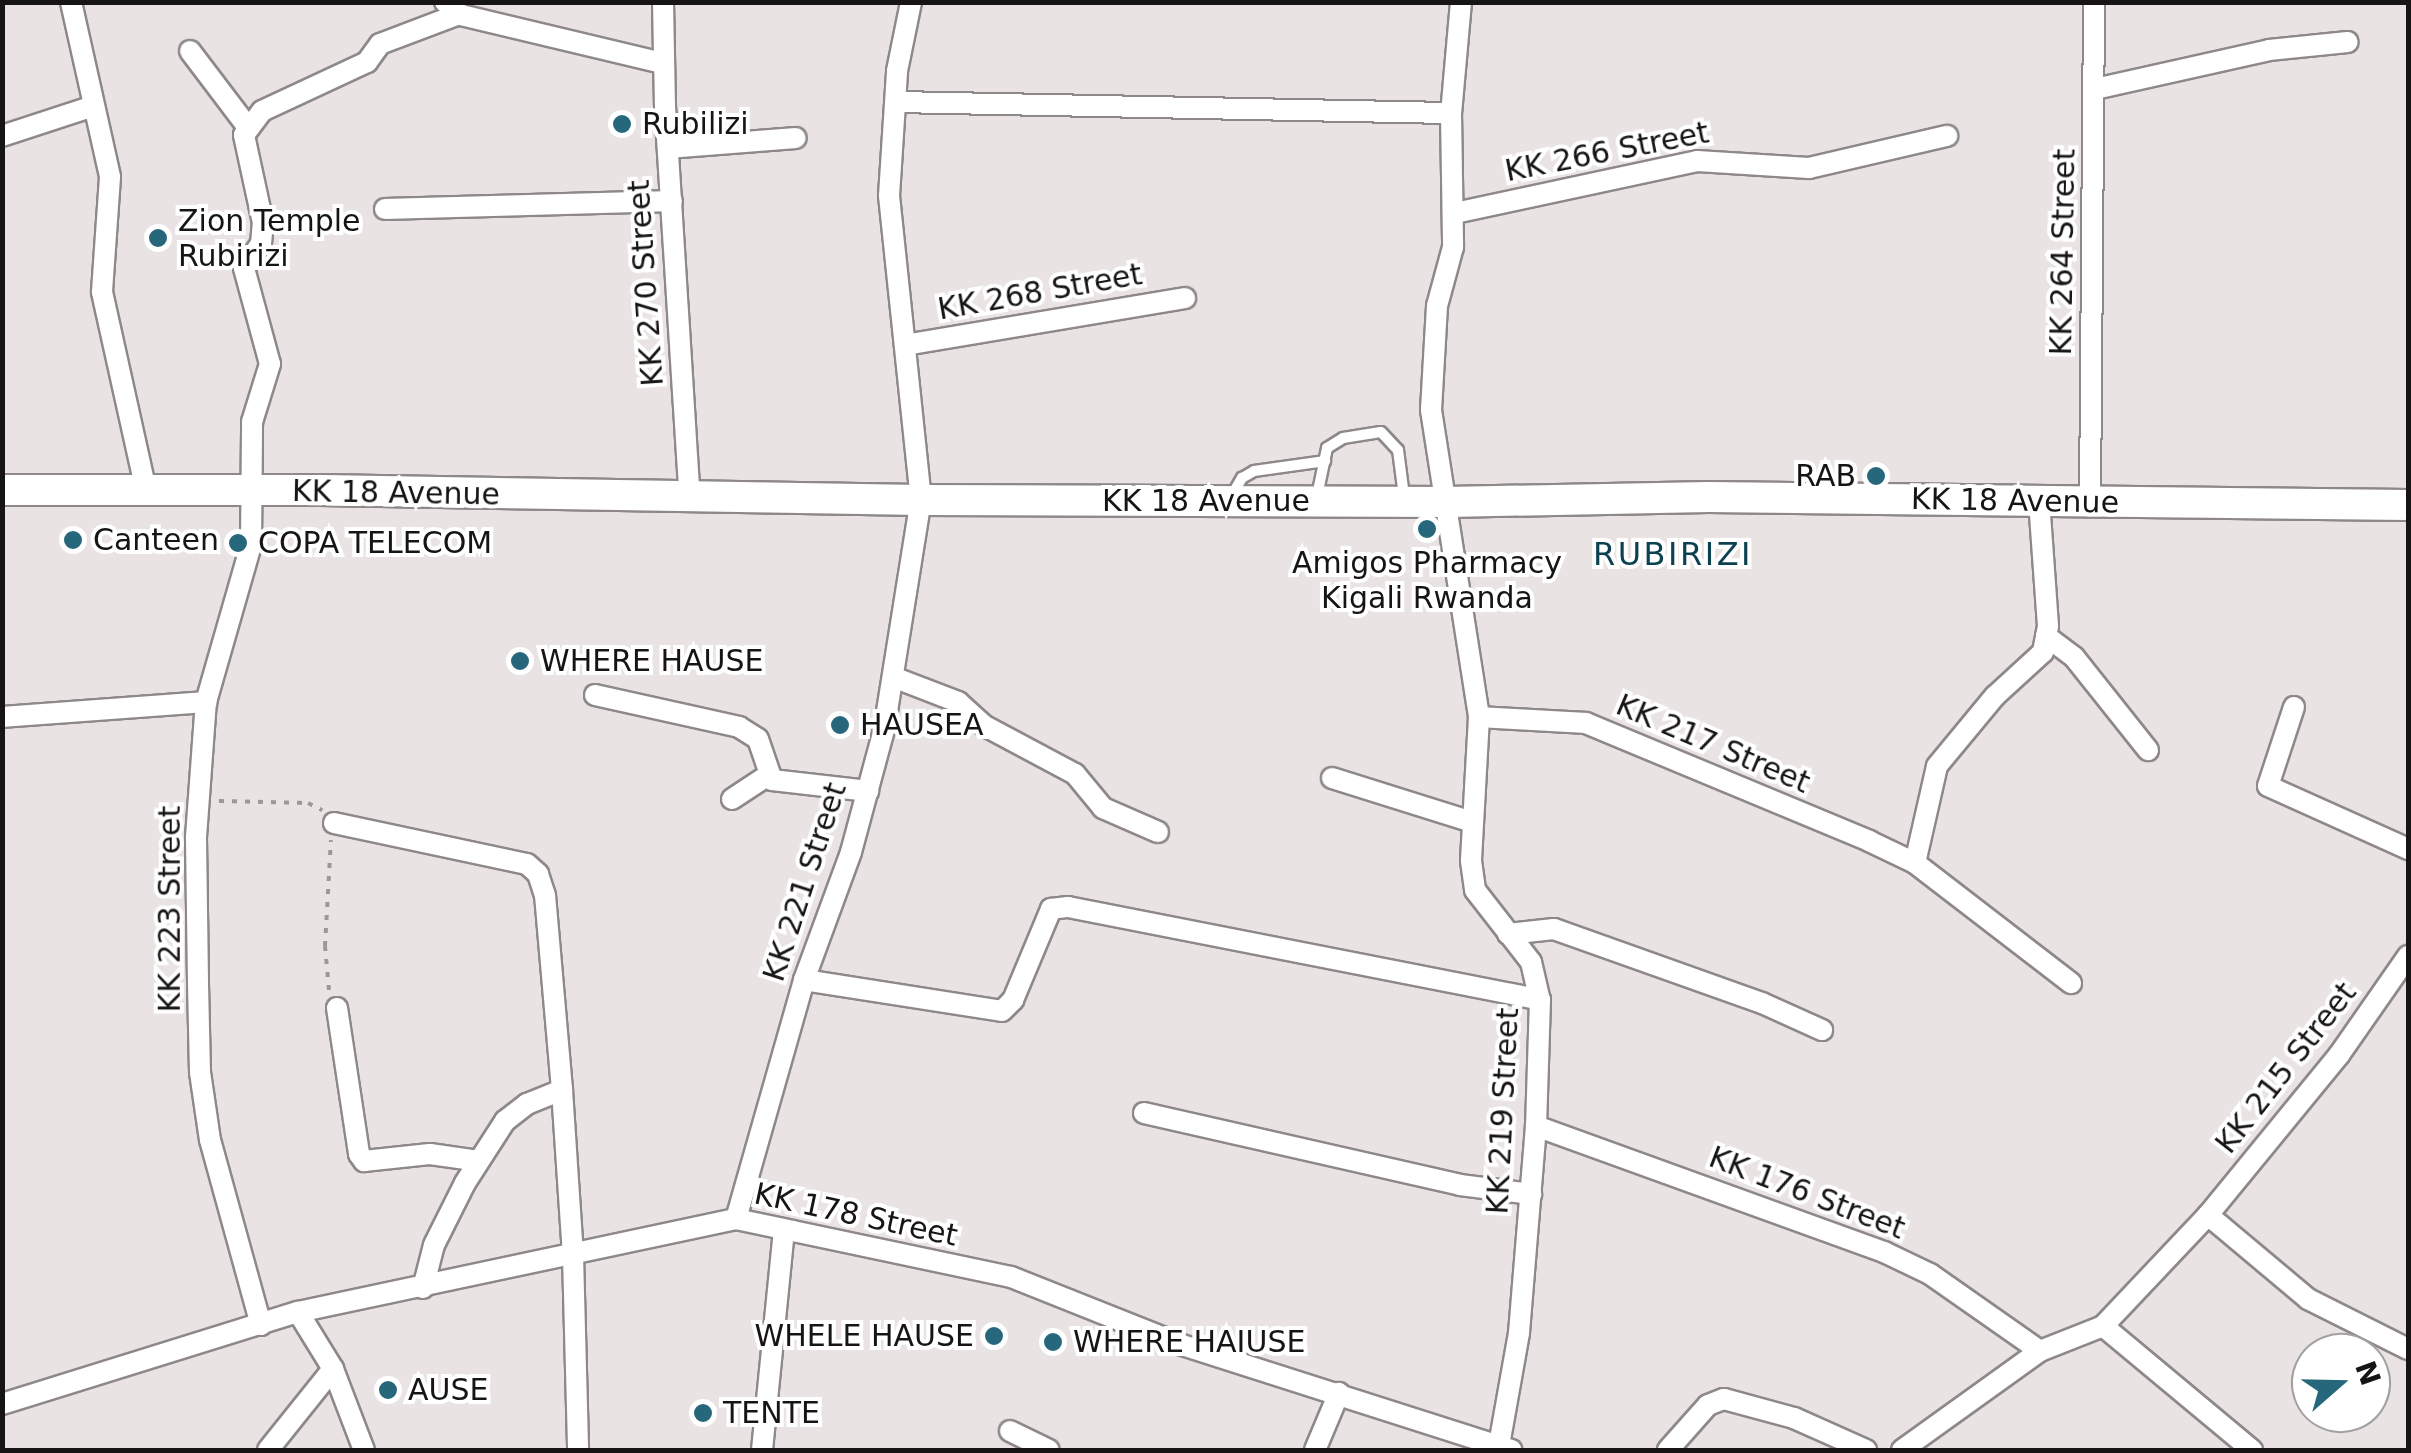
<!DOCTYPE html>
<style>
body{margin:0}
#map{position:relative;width:2411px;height:1453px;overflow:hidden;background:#eae3e3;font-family:"DejaVu Sans",sans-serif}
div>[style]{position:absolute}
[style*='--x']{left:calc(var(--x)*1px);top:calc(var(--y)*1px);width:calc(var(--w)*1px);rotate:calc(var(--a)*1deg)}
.path>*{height:4px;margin-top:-2px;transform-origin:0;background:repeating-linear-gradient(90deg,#9d9898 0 5px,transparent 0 13px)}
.roads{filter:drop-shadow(2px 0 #8f8889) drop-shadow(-2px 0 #8f8889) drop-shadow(0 2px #8f8889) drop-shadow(0 -2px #8f8889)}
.lane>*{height:10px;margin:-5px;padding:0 5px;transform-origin:5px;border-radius:5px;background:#fff}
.street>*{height:20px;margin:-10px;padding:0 10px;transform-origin:10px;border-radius:10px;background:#fff}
.secondary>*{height:30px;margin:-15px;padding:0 15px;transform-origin:15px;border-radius:15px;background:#fff}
.dots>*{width:28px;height:28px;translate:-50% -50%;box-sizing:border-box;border:5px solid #fff;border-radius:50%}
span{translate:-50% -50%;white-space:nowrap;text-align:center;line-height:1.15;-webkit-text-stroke:8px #fff;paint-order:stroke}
.poi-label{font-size:30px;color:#161414}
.left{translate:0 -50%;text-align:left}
.right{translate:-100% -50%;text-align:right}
.street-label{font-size:30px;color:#161414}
.neighbourhood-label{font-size:32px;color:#0b4151;letter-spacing:2.5px}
.frame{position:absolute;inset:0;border:5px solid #161414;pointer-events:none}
.north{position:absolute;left:2291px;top:1333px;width:100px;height:100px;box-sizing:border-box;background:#fff;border:2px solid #a2a1a1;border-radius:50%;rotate:70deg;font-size:28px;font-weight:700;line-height:40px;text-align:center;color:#161414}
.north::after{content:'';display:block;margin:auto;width:35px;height:45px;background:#27677c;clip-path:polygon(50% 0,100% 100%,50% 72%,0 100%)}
</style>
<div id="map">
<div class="path">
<div style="--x:219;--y:801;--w:89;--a:1.3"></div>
<div style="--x:308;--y:803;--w:16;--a:27"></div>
<div style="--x:329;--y:990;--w:44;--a:-95.2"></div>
<div style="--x:325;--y:946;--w:106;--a:-86.8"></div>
</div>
<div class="roads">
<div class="lane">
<div style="--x:1232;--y:495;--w:20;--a:-60"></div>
<div style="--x:1242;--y:478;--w:14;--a:-30"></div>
<div style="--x:1254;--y:471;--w:72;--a:-8"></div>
<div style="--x:1317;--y:496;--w:49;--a:-78.2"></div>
<div style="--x:1327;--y:448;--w:19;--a:-32"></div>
<div style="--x:1343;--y:438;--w:38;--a:-9"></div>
<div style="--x:1381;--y:432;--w:25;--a:47"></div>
<div style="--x:1398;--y:450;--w:46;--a:82.6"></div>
</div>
<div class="street">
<div style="--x:71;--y:2;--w:179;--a:77.4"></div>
<div style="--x:110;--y:177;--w:115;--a:94"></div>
<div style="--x:102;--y:292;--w:204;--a:77.5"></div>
<div style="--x:445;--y:2;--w:21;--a:39"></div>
<div style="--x:461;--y:15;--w:208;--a:13.4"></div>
<div style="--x:663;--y:2;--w:104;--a:88.9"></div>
<div style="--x:665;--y:106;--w:394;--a:86.4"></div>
<div style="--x:1461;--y:2;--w:111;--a:95.1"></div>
<div style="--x:1451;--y:113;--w:134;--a:89.1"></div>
<div style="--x:1453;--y:247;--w:61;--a:105.2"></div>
<div style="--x:1437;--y:306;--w:104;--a:93.3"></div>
<div style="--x:1431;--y:410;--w:311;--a:81.1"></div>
<div style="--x:1479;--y:717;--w:144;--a:93.2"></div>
<div style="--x:1471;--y:861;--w:29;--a:82"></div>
<div style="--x:1475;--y:890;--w:91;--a:52.1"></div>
<div style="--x:1531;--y:962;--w:39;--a:77"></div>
<div style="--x:1540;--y:1000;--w:126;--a:91.8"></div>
<div style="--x:1536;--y:1126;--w:208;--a:94.7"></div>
<div style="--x:1519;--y:1333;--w:114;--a:100.1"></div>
<div style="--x:190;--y:51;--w:94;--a:52.8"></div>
<div style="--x:2095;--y:89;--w:178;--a:-12.6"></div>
<div style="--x:2269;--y:50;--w:79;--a:-5.8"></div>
<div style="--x:896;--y:102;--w:555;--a:1.14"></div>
<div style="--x:2;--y:136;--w:96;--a:-18.2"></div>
<div style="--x:668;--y:148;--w:128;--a:-4.5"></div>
<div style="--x:385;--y:209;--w:287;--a:-1.6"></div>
<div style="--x:1455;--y:213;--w:248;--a:-12.1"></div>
<div style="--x:1697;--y:161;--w:112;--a:3.6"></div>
<div style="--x:1809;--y:168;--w:142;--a:-13.1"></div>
<div style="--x:905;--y:345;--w:284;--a:-9.5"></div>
<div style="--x:2090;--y:503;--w:501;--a:-89.54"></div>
<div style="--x:2046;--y:636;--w:35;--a:37"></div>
<div style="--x:2074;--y:657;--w:119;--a:51.5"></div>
<div style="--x:893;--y:677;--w:70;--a:21"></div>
<div style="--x:958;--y:702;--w:36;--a:42"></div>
<div style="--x:985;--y:726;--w:102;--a:28.1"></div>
<div style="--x:1075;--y:774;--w:44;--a:50.5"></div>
<div style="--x:1103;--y:808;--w:60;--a:23.6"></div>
<div style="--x:595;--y:695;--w:148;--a:12.5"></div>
<div style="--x:739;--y:727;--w:22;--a:32"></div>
<div style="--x:758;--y:739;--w:43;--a:71.1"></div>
<div style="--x:772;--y:780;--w:97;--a:6.5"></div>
<div style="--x:2294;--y:707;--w:83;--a:108.2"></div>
<div style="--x:2268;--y:786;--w:154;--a:24.2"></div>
<div style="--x:2;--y:717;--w:205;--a:-4.2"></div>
<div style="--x:1479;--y:717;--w:107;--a:3.2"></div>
<div style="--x:1586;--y:723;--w:307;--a:22.6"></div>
<div style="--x:1869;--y:841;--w:51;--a:25.6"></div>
<div style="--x:1915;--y:863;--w:197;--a:37.6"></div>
<div style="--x:1332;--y:778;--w:147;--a:17.4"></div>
<div style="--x:732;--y:799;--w:42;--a:-33.3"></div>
<div style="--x:334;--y:823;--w:197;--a:12"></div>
<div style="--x:527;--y:864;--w:15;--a:42"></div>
<div style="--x:538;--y:874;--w:22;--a:72"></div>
<div style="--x:545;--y:895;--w:196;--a:85"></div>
<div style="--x:562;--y:1090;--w:165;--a:86.2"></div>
<div style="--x:573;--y:1255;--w:195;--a:88.5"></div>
<div style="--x:1915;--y:863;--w:99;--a:-77.2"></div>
<div style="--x:1937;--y:766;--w:91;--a:-50.4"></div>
<div style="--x:1995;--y:696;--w:65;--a:-42.5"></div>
<div style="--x:2043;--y:652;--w:26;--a:-79"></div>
<div style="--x:2048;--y:626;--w:126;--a:-94.1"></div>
<div style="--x:1508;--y:934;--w:46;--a:-6.2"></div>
<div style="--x:1554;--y:929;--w:221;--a:19.6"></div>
<div style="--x:1762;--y:1003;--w:66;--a:24.2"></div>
<div style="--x:804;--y:980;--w:200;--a:8.9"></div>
<div style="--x:1002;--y:1011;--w:16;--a:-45"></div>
<div style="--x:1013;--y:1000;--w:99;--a:-67.3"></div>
<div style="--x:1051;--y:909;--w:17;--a:-7"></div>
<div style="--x:1068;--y:907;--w:481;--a:11.1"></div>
<div style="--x:337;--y:1008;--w:148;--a:81.4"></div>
<div style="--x:359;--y:1154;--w:9;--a:54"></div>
<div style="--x:364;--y:1161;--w:66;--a:-6.1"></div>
<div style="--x:430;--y:1154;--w:49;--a:8.1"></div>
<div style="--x:1144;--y:1113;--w:324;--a:12.8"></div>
<div style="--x:1460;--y:1185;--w:72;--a:7.2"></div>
<div style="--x:1536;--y:1126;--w:370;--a:19.9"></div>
<div style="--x:1884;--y:1252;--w:51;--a:25.6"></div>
<div style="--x:1930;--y:1274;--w:134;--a:35"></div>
<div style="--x:2208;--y:1215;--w:131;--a:40"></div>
<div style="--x:2308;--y:1299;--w:112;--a:26.6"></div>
<div style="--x:736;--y:1219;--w:248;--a:-74.1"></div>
<div style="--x:804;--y:980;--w:136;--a:-69.8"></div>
<div style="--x:851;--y:852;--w:126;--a:-74.9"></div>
<div style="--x:884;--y:730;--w:233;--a:-80.9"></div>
<div style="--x:921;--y:500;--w:306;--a:-96"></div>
<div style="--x:889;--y:196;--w:125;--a:-86.3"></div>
<div style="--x:897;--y:71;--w:70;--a:-78.5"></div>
<div style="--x:423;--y:1288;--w:44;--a:-75.7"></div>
<div style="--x:434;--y:1245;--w:69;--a:-63.4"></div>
<div style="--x:465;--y:1183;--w:74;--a:-57.2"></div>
<div style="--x:505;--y:1121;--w:28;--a:-38"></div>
<div style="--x:527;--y:1104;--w:38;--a:-22"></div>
<div style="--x:298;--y:1312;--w:67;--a:58.4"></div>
<div style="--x:333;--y:1369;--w:87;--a:69.1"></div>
<div style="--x:261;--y:1325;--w:192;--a:-105.4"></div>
<div style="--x:210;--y:1140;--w:69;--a:-98.4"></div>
<div style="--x:200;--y:1072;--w:90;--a:-91.3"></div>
<div style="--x:198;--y:982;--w:145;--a:-90.8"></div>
<div style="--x:196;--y:837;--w:135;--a:-85.8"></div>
<div style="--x:206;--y:702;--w:163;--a:-74"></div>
<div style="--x:251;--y:545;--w:123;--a:-89.5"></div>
<div style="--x:252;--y:422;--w:61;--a:-72.8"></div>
<div style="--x:270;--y:364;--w:99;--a:-105.2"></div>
<div style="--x:244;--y:268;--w:29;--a:-55"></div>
<div style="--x:261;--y:244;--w:21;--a:-85"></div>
<div style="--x:263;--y:223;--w:90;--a:-102.2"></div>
<div style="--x:244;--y:135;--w:30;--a:-53"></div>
<div style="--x:262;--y:111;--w:116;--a:-25"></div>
<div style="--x:367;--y:62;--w:22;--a:-54"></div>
<div style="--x:380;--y:44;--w:85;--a:-20.8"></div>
<div style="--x:2103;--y:1326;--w:194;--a:39.8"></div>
<div style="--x:2;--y:1404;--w:310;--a:-17.3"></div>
<div style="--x:298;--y:1312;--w:448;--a:-12"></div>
<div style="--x:736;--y:1219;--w:281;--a:11.9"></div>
<div style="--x:1011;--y:1277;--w:181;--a:21.7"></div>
<div style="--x:1179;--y:1344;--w:349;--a:17.7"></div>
<div style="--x:1010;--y:1431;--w:43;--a:26"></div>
<div style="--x:268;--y:1450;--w:104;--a:-51.3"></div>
<div style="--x:762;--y:1450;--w:220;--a:-84.3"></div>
<div style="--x:1315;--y:1450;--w:62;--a:-67.2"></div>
<div style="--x:1668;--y:1450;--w:60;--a:-48.4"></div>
<div style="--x:1708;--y:1405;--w:17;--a:-21"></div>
<div style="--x:1724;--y:1399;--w:73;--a:15.2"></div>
<div style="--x:1794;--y:1418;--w:79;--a:24"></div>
<div style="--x:1902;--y:1450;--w:170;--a:-35.7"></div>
<div style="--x:2040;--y:1351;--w:68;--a:-21.6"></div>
<div style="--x:2103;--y:1326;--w:153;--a:-46.6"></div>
<div style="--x:2208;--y:1215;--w:207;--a:-50.7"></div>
<div style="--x:2339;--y:1055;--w:121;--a:-55.1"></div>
</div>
<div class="secondary">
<div style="--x:2;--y:490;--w:319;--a:0"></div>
<div style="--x:321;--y:490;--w:600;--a:0.95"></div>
<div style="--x:921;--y:500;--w:526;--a:0.22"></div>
<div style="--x:1447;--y:502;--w:262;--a:-1.1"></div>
<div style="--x:1709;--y:497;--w:699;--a:0.66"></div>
</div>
</div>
<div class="dots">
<div style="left:622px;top:124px;background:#27677c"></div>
<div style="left:158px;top:238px;background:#27677c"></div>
<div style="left:1876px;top:476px;background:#27677c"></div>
<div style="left:1427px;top:529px;background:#27677c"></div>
<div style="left:73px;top:540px;background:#27677c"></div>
<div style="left:238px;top:543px;background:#27677c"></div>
<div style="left:520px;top:661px;background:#27677c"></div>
<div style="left:840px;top:725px;background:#27677c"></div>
<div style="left:994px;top:1336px;background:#27677c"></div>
<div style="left:1053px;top:1342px;background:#27677c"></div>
<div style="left:388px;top:1390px;background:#27677c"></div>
<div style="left:703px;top:1413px;background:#27677c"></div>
</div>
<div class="poi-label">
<span class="left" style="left:642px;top:124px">Rubilizi</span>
<span class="left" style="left:178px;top:238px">Zion Temple<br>Rubirizi</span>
<span class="right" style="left:1856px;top:476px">RAB</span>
<span class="left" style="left:93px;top:540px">Canteen</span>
<span class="left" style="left:258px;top:543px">COPA TELECOM</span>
<span style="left:1427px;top:580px">Amigos Pharmacy<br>Kigali Rwanda</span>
<span class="left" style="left:540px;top:661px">WHERE HAUSE</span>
<span class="left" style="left:860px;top:725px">HAUSEA</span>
<span class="right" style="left:974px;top:1336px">WHELE HAUSE</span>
<span class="left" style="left:1073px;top:1342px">WHERE HAIUSE</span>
<span class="left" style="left:408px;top:1390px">AUSE</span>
<span class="left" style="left:723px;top:1413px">TENTE</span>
</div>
<div class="street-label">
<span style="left:1607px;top:152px;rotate:-11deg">KK 266 Street</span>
<span style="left:2063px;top:252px;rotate:-89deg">KK 264 Street</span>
<span style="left:646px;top:283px;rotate:-94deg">KK 270 Street</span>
<span style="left:1040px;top:292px;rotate:-10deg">KK 268 Street</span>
<span style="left:396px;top:493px;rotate:1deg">KK 18 Avenue</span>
<span style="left:1206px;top:501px">KK 18 Avenue</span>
<span style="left:2015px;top:501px;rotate:1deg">KK 18 Avenue</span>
<span style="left:1713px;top:744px;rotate:23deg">KK 217 Street</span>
<span style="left:805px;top:882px;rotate:-72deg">KK 221 Street</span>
<span style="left:170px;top:909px;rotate:-90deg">KK 223 Street</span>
<span style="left:2286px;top:1068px;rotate:-52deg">KK 215 Street</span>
<span style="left:1503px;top:1111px;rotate:-87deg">KK 219 Street</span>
<span style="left:1807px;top:1193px;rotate:21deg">KK 176 Street</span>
<span style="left:856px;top:1215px;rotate:12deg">KK 178 Street</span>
</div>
<div class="neighbourhood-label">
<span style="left:1673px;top:554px">RUBIRIZI</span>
</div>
<div class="frame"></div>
<div class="north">N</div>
</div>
